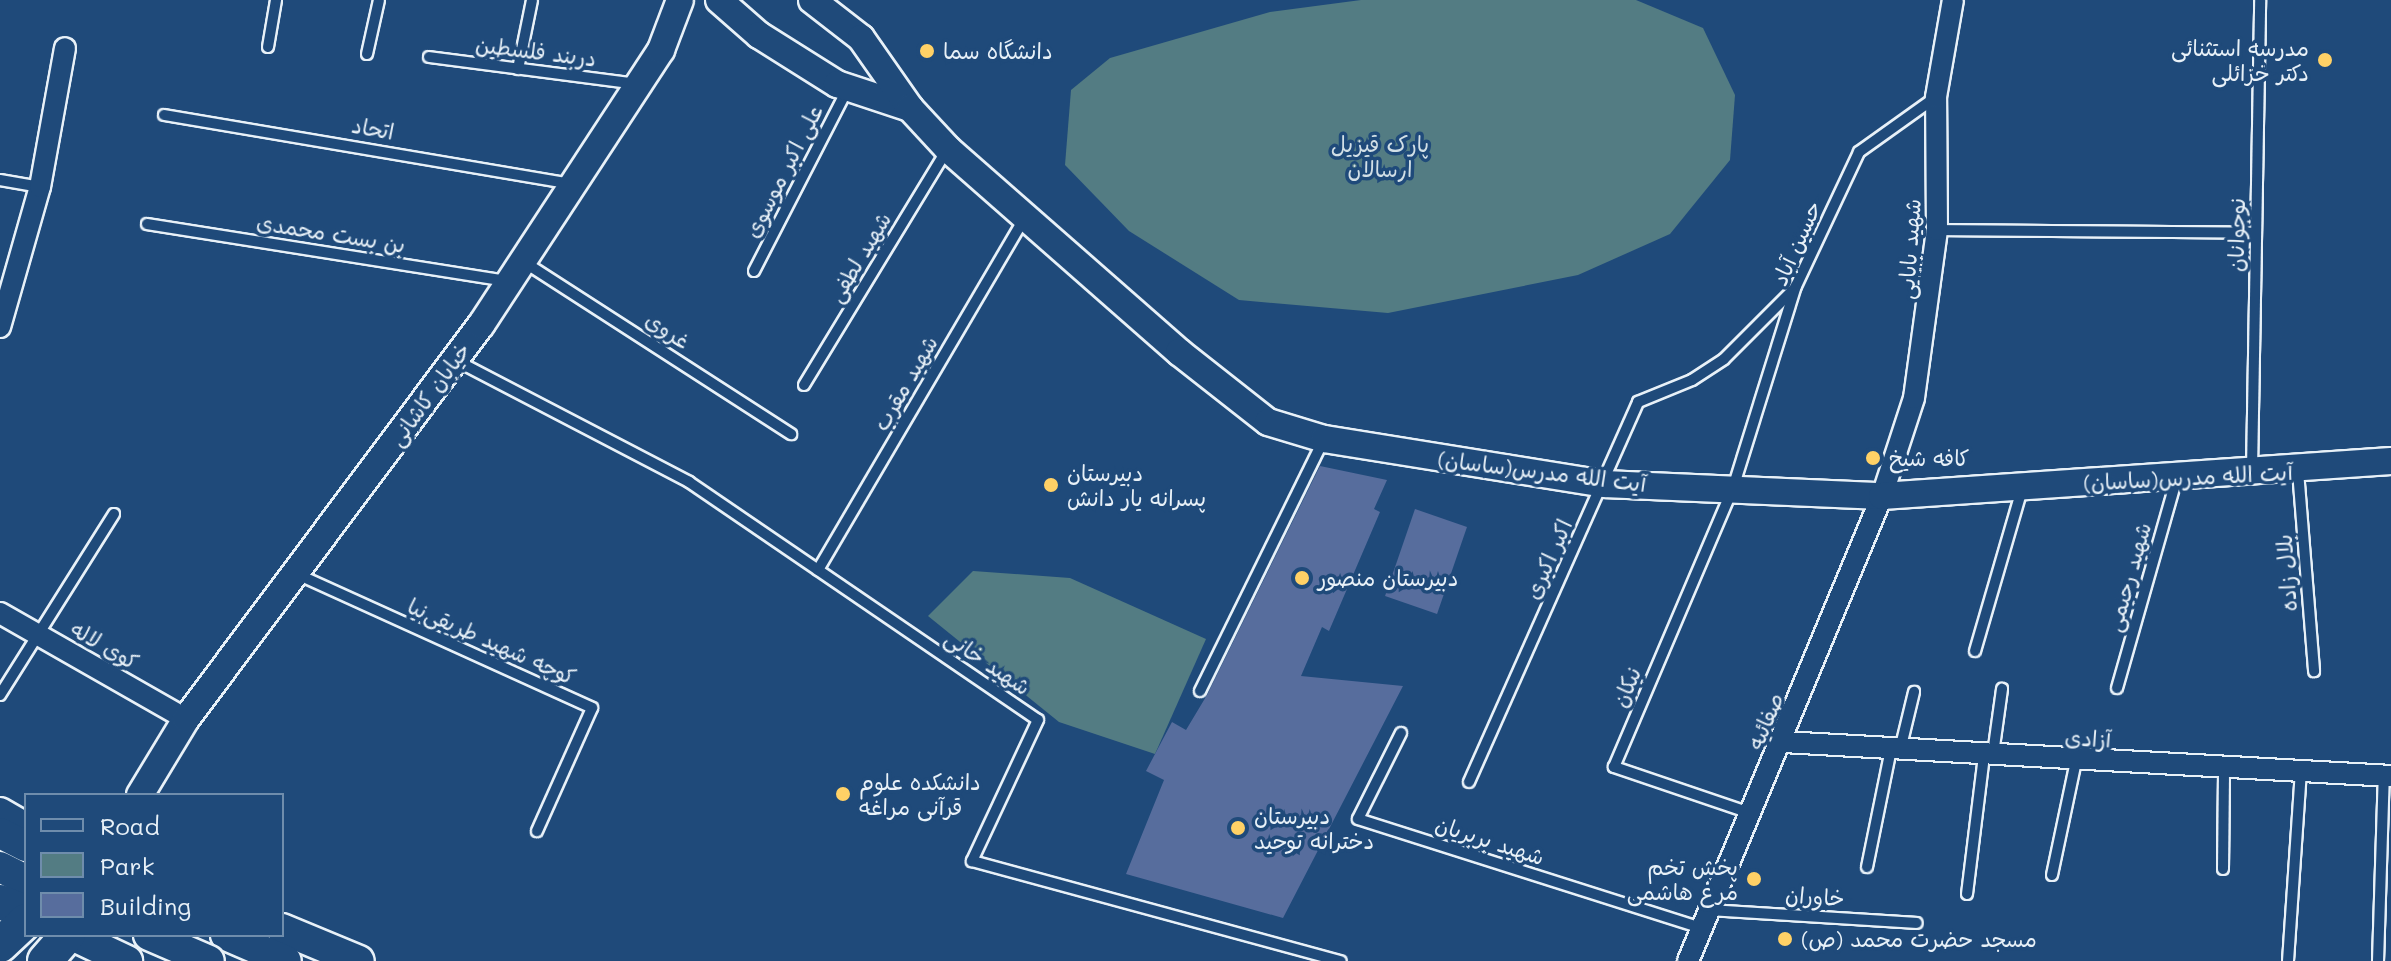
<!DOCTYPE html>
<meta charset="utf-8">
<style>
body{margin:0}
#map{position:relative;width:2391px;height:961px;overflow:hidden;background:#1f4a7a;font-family:Mali,"Playpen Sans Arabic",sans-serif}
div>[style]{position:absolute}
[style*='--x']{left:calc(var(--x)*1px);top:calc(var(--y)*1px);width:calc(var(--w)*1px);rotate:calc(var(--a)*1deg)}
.green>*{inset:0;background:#537c83}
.building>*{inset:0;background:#576d9d;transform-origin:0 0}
.roads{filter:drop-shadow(2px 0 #e8f1f8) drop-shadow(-2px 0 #e8f1f8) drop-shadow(0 2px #e8f1f8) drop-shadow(0 -2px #e8f1f8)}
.service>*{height:10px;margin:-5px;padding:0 5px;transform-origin:5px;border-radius:5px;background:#1f4a7a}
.minor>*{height:20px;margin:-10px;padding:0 10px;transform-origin:10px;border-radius:10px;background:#1f4a7a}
.tertiary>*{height:26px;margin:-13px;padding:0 13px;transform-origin:13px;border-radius:13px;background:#1f4a7a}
.secondary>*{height:30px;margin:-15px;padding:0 15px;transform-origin:15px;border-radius:15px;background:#1f4a7a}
.primary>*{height:34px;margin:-17px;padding:0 17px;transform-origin:17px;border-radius:17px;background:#1f4a7a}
.bridges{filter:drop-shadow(2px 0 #e8f1f8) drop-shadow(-2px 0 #e8f1f8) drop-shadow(0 2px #e8f1f8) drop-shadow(0 -2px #e8f1f8)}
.secondary-bridge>*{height:30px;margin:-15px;padding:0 15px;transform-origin:15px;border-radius:15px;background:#1f4a7a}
.dots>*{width:22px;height:22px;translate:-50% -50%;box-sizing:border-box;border:4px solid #1f4a7a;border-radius:50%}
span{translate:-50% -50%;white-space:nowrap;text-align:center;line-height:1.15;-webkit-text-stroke:7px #1f4a7a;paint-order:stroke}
.poi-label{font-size:22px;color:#e8f1f8}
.right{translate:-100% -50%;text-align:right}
.left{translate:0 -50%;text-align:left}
.street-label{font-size:22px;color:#e8f1f8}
.park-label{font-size:22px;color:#d2dfe6}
.legend{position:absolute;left:24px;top:793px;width:260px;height:144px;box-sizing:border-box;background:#1f4a7a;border:2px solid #6f8dac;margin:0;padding:10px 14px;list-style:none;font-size:24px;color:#e8f1f8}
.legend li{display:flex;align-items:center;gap:16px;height:40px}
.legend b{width:40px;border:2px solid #6f8dac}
</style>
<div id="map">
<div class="green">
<div style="clip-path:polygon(1361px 0,1636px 0,1703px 28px,1735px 95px,1730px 160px,1670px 234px,1578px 275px,1388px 313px,1239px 300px,1129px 231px,1065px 165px,1071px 90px,1110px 58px,1270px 12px)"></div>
<div style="clip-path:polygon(973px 571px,1070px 578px,1206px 639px,1155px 754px,1059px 722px,928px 616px)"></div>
</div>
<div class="building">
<div style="clip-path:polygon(1320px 466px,1387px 480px,1374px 509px,1380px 512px,1329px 631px,1322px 627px,1301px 676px,1403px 686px,1283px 918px,1126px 874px,1164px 780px,1146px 771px,1172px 722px,1186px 730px,1207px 695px)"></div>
<div style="left:1415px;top:509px;width:55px;height:92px;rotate:19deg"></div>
</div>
<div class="roads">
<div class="service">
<div style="--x:268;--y:47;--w:48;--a:-80.3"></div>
<div style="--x:367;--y:54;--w:55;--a:-77.5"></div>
<div style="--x:429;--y:57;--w:209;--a:7.4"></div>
<div style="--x:518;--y:69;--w:70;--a:-78.5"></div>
<div style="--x:164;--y:115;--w:414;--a:9.6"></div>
<div style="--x:0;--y:180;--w:41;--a:9.9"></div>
<div style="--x:147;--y:224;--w:364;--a:9"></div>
<div style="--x:1937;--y:230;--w:319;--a:0.5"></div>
<div style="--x:524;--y:262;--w:318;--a:32.8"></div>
<div style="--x:754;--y:271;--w:203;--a:-62.8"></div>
<div style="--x:457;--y:361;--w:262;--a:27.5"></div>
<div style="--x:689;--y:482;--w:422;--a:34.3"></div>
<div style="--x:1038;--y:720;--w:156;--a:115.1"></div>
<div style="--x:972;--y:861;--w:382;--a:15.2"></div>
<div style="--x:804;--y:385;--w:275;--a:-58.7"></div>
<div style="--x:2252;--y:470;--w:470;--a:-89"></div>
<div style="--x:2298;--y:471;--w:201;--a:85.4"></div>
<div style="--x:818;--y:570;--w:409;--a:-59.6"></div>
<div style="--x:297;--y:574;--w:324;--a:24.4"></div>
<div style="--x:592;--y:708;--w:135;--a:114.1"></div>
<div style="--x:1975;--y:651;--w:169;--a:-73.8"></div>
<div style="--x:2117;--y:688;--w:218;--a:-74.1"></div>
<div style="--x:1200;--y:691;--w:279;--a:-63.8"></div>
<div style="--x:0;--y:695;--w:214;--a:-57.8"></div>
<div style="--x:1401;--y:733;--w:96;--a:116.6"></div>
<div style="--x:1358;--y:819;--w:361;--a:17.6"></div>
<div style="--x:1900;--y:750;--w:60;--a:-76.4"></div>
<div style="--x:1993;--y:754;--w:66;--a:-82.1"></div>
<div style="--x:1469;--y:782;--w:416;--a:-66"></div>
<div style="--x:1638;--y:402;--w:58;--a:-22.2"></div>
<div style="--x:1692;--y:380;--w:38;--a:-33"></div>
<div style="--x:1724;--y:359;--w:100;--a:-45"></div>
<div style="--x:1750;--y:813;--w:144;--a:-161.3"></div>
<div style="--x:1614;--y:767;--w:303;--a:-66.9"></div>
<div style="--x:1733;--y:488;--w:212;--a:-72.7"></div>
<div style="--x:1796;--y:286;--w:148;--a:-64.8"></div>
<div style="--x:1859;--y:152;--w:95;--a:-35.5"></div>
<div style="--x:1867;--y:867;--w:120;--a:-78.5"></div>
<div style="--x:2223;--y:869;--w:101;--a:-89.4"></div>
<div style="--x:2052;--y:875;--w:116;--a:-78.1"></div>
<div style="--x:1967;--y:894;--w:140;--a:-83"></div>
<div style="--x:1710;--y:910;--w:207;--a:3.6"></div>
<div style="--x:2288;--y:961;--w:189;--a:-86.1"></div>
<div style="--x:2378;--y:961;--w:186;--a:-88.2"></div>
</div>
<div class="minor">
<div style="--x:0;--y:327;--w:146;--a:-74.1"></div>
<div style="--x:40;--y:187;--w:141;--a:-79.8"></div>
<div style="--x:0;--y:613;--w:214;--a:29.7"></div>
<div style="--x:1783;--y:742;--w:609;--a:3.2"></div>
<div style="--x:1688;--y:961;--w:504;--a:-67.35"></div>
<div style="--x:1882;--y:496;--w:103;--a:-71.9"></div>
<div style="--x:1914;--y:398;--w:170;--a:-82.2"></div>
<div style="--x:1937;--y:230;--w:133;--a:-90.4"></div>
<div style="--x:1936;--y:97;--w:98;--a:-80.1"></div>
</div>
<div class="tertiary">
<div style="--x:719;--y:0;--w:53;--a:41.2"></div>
<div style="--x:759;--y:35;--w:92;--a:32.1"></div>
<div style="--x:837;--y:84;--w:77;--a:18.2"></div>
<div style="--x:812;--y:0;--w:62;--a:37.8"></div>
<div style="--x:861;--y:38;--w:85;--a:55"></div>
<div style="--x:910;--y:108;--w:56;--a:47.2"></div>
<div style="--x:948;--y:149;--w:308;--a:41.3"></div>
<div style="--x:1179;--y:352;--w:113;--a:38.2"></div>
<div style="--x:1268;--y:422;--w:59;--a:16.9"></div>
<div style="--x:1324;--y:439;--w:284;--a:9.1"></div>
<div style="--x:1604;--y:484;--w:278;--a:2.5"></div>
<div style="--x:1882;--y:496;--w:510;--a:-3.93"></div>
<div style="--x:140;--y:795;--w:89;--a:-58.8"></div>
<div style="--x:186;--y:719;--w:492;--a:-53.2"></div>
<div style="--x:481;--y:325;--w:329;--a:-56.8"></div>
<div style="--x:661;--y:50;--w:53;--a:-69.2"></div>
<div style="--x:0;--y:811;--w:30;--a:30"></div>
</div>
<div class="secondary">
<div style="--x:0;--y:833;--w:29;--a:27"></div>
<div style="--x:0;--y:867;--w:29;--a:27"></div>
<div style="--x:282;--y:929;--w:83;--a:22.6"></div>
<div style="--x:72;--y:935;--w:61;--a:25.3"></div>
<div style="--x:226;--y:935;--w:65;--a:23.4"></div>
</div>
<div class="primary">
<div style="--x:0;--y:902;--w:28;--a:21"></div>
<div style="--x:0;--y:945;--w:35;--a:-43"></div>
<div style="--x:45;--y:961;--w:35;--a:-49"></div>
</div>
</div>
<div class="bridges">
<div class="secondary-bridge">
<div style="--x:149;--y:935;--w:65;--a:23.4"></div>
</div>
</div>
<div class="dots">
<div style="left:927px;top:51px;background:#ffd166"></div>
<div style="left:2325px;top:60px;background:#ffd166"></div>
<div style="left:1873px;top:458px;background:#ffd166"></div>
<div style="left:1051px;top:485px;background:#ffd166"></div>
<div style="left:1302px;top:578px;background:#ffd166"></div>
<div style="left:843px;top:794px;background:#ffd166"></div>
<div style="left:1238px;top:828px;background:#ffd166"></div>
<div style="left:1754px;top:879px;background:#ffd166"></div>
<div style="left:1785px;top:939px;background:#ffd166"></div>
</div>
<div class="poi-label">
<span class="right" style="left:2309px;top:60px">مدرسه استثنائی<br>دکتر خزائلی</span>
<span class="left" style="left:943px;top:51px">دانشگاه سما</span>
<span class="left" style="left:1889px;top:458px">کافه شیخ</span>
<span class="left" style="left:1067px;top:485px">دبیرستان<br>پسرانه یار دانش</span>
<span class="left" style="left:1318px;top:578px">دبیرستان منصور</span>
<span class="left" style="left:859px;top:794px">دانشکده علوم<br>قرآنی مراغه</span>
<span class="left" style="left:1254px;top:828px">دبیرستان<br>دخترانه توحید</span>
<span class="right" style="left:1738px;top:879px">پخش تخم<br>مرغ هاشمی</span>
<span class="left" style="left:1801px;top:939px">مسجد حضرت محمد (ص)</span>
</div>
<div class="street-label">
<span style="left:536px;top:51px;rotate:7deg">دربند فلسطین</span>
<span style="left:373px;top:128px;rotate:10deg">اتحاد</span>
<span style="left:783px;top:171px;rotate:-63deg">علی اکبر موسوی</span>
<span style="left:331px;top:233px;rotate:9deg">بن بست محمدی</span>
<span style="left:2236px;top:235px;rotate:-89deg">نوجوانان</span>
<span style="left:1796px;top:243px;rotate:-66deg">حسین آباد</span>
<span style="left:1909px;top:249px;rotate:-86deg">شهید بابایی</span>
<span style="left:859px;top:257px;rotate:-59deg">شهید لطفی</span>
<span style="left:668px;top:330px;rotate:33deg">غروی</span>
<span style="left:905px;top:383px;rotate:-60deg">شهید مقرب</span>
<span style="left:429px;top:394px;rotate:-54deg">خیابان کاشانی</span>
<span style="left:1542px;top:471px;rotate:7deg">آیت الله مدرس(ساسان)</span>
<span style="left:2188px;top:477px;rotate:-3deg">آیت الله مدرس(ساسان)</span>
<span style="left:1548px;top:559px;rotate:-66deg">اکبر اکبری</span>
<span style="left:2286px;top:573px;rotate:-94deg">بلال زاده</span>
<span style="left:2128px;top:577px;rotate:-74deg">شهید رحیمی</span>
<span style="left:492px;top:641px;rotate:24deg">کوچه شهید طریقی‌نیا</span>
<span style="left:105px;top:645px;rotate:30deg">کوی لاله</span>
<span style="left:988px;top:662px;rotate:34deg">شهید خانی</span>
<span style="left:1626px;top:687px;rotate:-67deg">نیکان</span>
<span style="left:1765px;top:721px;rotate:-67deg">صفائیه</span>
<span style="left:2088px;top:738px;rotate:3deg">آزادی</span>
<span style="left:1490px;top:840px;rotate:18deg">شهید بربریان</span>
<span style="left:1815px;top:896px;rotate:4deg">خاوران</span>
</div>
<div class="park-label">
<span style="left:1380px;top:156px">پارک قیزیل<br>ارسالان</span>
</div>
<ul class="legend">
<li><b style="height:10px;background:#1f4a7a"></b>Road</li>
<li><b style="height:22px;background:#537c83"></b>Park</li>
<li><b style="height:22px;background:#576d9d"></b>Building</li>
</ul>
</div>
